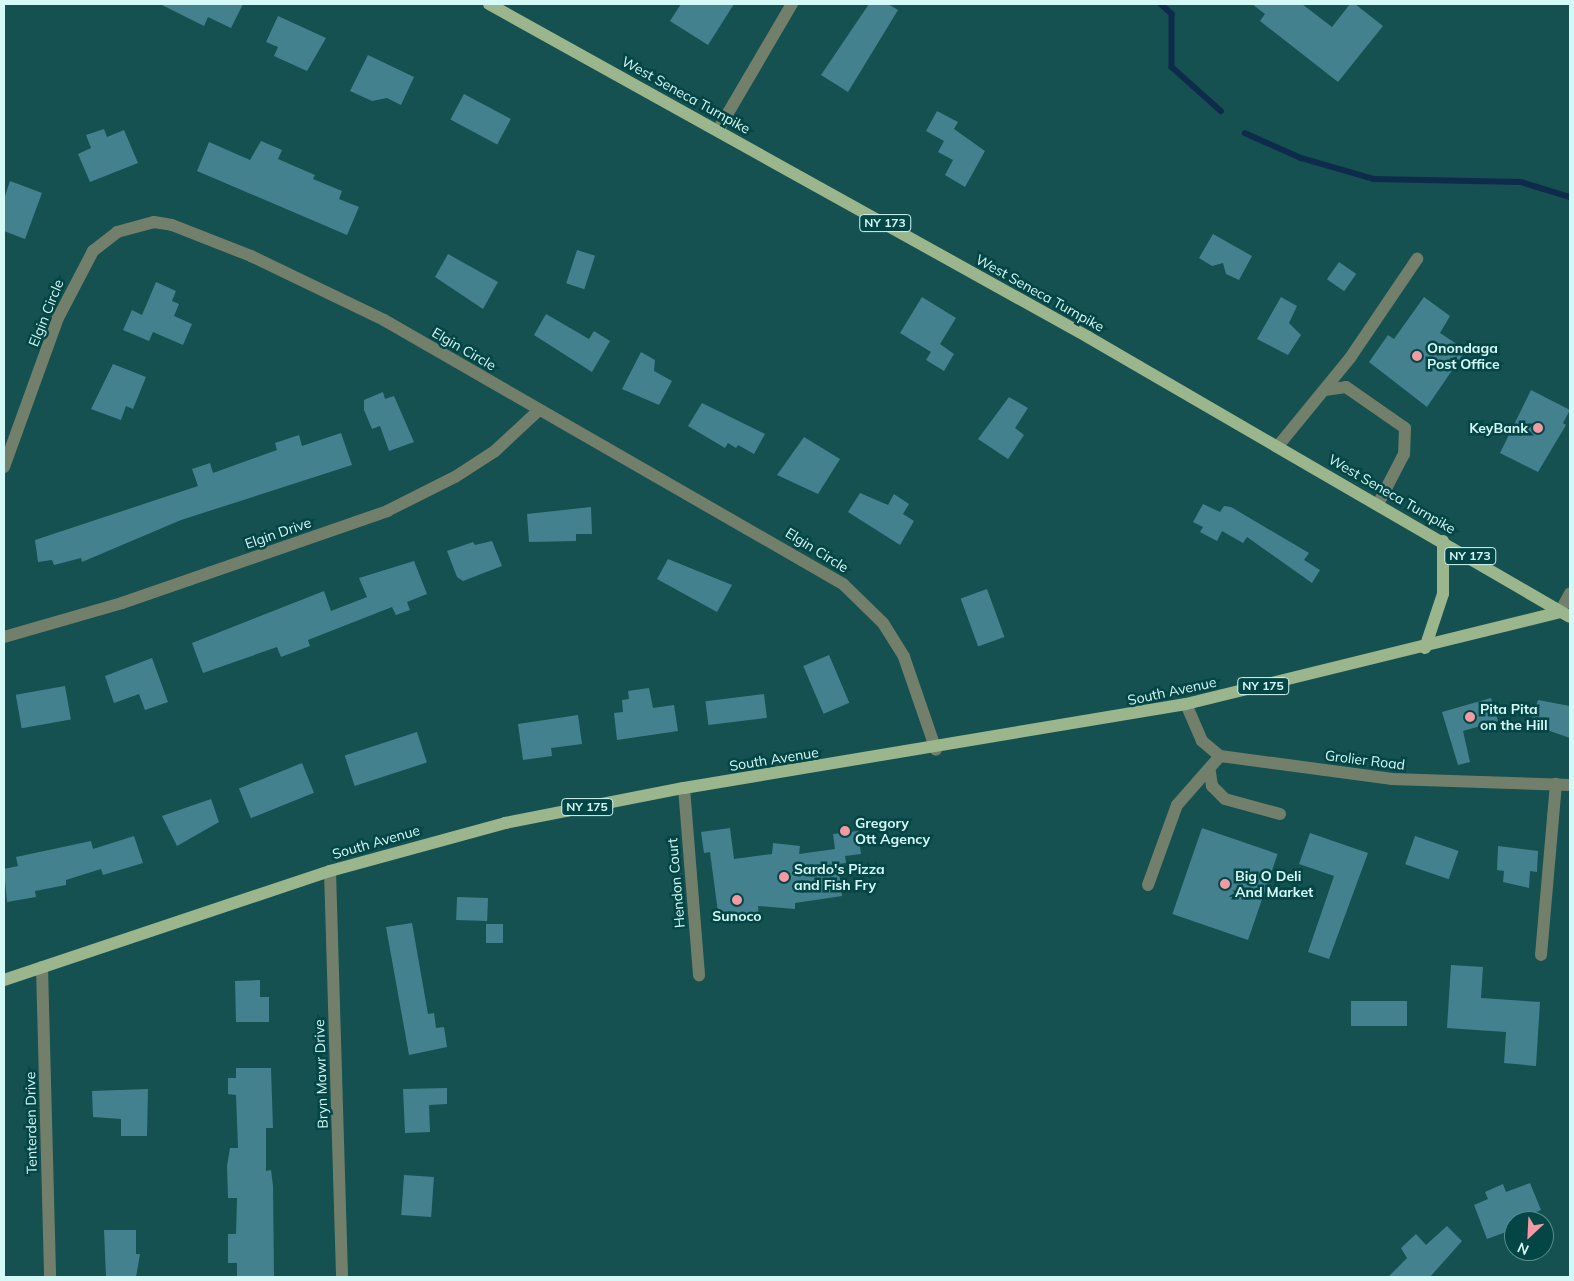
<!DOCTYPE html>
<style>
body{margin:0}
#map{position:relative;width:1574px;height:1281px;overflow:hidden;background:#155150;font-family:Mulish,sans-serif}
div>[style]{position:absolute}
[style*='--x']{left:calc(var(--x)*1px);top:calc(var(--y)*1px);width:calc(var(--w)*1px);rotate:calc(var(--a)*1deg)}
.stream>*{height:5.5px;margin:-2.75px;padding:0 2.75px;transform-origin:2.75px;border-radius:2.75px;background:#0f2b4b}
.building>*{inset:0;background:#43818f;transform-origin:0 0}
.minor>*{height:12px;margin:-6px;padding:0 6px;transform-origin:6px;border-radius:6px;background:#727f6b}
.major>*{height:12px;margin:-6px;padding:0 6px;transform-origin:6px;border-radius:6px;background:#9bb58c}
.dots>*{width:14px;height:14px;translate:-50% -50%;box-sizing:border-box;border:2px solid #044645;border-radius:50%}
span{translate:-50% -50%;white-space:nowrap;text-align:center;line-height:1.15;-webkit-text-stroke:5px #044645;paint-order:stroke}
.shield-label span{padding:1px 4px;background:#044645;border:1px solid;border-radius:4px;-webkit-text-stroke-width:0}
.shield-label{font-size:12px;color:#d5f9f7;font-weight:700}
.street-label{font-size:14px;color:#d5f9f7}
.poi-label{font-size:14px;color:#d5f9f7;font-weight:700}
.left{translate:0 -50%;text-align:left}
.right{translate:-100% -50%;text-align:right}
.frame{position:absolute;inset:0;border:5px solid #d5f9f7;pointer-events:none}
.north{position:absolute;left:1504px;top:1211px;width:50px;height:50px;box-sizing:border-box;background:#044645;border:1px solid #588e8c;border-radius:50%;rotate:205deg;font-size:14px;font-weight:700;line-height:20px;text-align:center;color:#d5f9f7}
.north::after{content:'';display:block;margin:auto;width:18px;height:22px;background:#f49aa3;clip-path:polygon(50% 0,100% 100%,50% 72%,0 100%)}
</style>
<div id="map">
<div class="stream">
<div style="--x:1161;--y:4;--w:15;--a:42"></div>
<div style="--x:1172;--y:14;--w:53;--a:90"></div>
<div style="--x:1172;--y:67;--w:66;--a:41.9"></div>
<div style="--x:1245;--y:133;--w:61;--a:24.1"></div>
<div style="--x:1301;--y:158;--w:76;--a:16"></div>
<div style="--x:1374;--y:179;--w:147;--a:1.2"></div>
<div style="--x:1521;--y:182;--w:51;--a:17"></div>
</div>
<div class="building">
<div style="clip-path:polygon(160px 4px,243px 4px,231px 28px,208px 17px,204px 26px)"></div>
<div style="clip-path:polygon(681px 4px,734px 4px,708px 45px,670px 21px)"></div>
<div style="clip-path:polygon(869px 4px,888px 4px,898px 10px,848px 92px,821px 75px)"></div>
<div style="clip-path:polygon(1252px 4px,1302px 4px,1332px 27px,1350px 4px,1355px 4px,1383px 26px,1338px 82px,1260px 21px,1265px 14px)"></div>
<div style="clip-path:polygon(278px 16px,326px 38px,307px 71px,274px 56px,278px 47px,266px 42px)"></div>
<div style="clip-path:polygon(368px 55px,414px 77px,401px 105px,387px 98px,372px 101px,350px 91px)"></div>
<div style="left:464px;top:94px;width:53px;height:29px;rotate:28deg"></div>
<div style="clip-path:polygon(937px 111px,958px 122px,954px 129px,985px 151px,965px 187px,945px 175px,953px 160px,938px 152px,944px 141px,926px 131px)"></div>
<div style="clip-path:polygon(104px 129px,107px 137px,124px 130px,138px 163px,90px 182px,78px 154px,91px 148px,86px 135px)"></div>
<div style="clip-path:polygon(261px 141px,282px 150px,278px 159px,315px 175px,313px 179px,342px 191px,339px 199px,359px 207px,347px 235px,197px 171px,209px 142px,250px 160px)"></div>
<div style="clip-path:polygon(10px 181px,42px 193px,25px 239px,4px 231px,4px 199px)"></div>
<div style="clip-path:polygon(1213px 234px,1252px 256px,1239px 280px,1226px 274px,1223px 263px,1212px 266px,1199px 258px)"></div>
<div style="left:577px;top:250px;width:19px;height:35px;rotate:18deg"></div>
<div style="clip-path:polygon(448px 254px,498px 282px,483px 309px,435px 277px)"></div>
<div style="left:1339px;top:262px;width:21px;height:21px;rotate:35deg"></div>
<div style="clip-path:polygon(156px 282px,176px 291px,172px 301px,179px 304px,174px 316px,192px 324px,183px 345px,153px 332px,149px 341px,123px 330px,132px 310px,142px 315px)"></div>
<div style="clip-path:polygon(922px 297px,956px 318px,940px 344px,954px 354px,944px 371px,926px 360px,931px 352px,900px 333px)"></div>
<div style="clip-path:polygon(1281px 297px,1297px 306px,1289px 323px,1301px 335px,1288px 355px,1257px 339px)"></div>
<div style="clip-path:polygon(1424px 297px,1450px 316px,1440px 333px,1466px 350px,1427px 407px,1369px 362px,1388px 335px,1394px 339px)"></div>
<div style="clip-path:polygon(546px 314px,589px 339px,594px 331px,610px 341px,592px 372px,534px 335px)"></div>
<div style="clip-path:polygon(641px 352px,655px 360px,654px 371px,672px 381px,659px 405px,622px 389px)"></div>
<div style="clip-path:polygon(113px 364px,146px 377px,133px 409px,126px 406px,121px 420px,91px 409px)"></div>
<div style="clip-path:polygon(1531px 390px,1570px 410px,1563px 423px,1566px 425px,1538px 472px,1500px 453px)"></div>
<div style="clip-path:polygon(383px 392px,385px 399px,394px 396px,414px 442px,389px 451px,380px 426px,372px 429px,364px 410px,364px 400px)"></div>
<div style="clip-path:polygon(1009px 397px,1028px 408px,1015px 428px,1024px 435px,1008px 459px,978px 439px)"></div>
<div style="clip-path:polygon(702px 403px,765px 434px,754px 454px,738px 445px,736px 448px,728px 443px,725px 448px,688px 426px)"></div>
<div style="clip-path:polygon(341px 433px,352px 465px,181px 520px,82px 562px,81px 558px,54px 565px,52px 560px,38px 562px,35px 540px,198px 486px,192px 469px,210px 463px,213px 473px,277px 450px,275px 443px,299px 435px,302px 446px)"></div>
<div style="clip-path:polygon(804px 437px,840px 459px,818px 494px,777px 475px)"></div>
<div style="clip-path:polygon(860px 493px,888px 505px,894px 494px,909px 504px,903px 514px,914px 521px,900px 545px,848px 512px)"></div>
<div style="clip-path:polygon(1203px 504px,1220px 512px,1224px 506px,1231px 507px,1309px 553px,1304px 560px,1320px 570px,1312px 583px,1247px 537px,1243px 543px,1222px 531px,1217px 541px,1200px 532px,1203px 527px,1193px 522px)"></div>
<div style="clip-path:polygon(591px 507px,592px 534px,576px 534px,576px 541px,529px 542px,527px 514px)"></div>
<div style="clip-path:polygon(492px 541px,502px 566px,463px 581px,457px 577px,447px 551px,473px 542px,475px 545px)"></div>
<div style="clip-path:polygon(668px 559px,732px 585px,717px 612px,657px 579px)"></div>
<div style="clip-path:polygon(414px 561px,427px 594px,407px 602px,410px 610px,396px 615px,392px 607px,308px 640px,310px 646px,281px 657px,277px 647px,203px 673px,192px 643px,324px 591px,331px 611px,367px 597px,359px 578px)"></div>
<div style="left:987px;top:589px;width:51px;height:28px;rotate:70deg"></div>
<div style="left:829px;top:655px;width:52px;height:28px;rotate:67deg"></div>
<div style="clip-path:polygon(152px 658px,168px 702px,145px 710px,139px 694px,114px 703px,105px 676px)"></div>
<div style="left:65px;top:686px;width:34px;height:50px;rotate:80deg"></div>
<div style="clip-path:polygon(649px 688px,653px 708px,674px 705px,678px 731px,617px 740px,614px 713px,623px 712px,622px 700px,629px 699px,628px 691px)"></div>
<div style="left:764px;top:694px;width:24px;height:59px;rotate:83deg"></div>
<div style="clip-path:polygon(1491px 698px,1498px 721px,1463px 731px,1470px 762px,1458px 765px,1442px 712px)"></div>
<div style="clip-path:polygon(1538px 700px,1570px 706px,1570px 738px,1530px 724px)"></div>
<div style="clip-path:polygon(578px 715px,582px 744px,551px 748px,552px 756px,523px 760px,518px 724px)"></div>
<div style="left:417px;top:732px;width:32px;height:76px;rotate:72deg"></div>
<div style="left:302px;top:763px;width:32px;height:68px;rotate:68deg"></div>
<div style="clip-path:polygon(211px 799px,219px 822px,177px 846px,162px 816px)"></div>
<div style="clip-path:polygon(730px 828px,734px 859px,772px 854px,773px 843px,800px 846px,799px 854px,835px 849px,833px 834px,858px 831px,861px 854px,845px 856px,846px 863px,838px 864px,842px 896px,795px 903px,795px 909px,758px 906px,759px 916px,719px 920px,710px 852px,704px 853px,701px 832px)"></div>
<div style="left:1202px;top:828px;width:80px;height:91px;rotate:19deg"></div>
<div style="clip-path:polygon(1310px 833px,1368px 853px,1329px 959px,1308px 952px,1334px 876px,1299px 864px)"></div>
<div style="clip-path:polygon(134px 836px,143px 863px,103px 875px,101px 869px,66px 880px,66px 885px,35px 891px,36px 897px,7px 902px,4px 869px,18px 866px,16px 857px,91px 841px,93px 849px)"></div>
<div style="left:1415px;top:836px;width:46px;height:30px;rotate:19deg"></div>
<div style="clip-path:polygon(1498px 846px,1538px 851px,1537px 872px,1530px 871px,1529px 888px,1503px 882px,1504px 871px,1497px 870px)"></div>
<div style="left:457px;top:897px;width:31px;height:23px;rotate:2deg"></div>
<div style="clip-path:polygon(412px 923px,428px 1014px,434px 1013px,436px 1028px,444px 1027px,447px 1047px,409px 1055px,386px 927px)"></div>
<div style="left:486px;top:924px;width:17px;height:19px"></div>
<div style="clip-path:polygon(1451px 965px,1483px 967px,1481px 998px,1540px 1002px,1536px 1066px,1504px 1063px,1506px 1032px,1447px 1028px)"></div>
<div style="clip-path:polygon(260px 980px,260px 997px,269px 997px,269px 1022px,236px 1022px,235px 981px)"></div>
<div style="left:1351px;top:1001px;width:56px;height:25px"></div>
<div style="clip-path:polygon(236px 1068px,271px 1068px,273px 1128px,266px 1128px,266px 1171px,271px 1170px,273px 1186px,274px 1277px,237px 1277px,237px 1263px,228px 1263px,228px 1234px,236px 1234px,237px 1198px,228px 1198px,227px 1166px,230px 1148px,238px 1148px,236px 1095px,228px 1094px,228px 1078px,236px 1078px)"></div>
<div style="clip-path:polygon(447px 1088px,447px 1104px,429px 1105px,430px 1132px,405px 1133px,403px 1089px)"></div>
<div style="clip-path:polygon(148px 1089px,147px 1136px,121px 1136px,121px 1119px,93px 1117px,92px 1091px)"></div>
<div style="left:404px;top:1175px;width:30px;height:40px;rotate:4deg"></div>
<div style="clip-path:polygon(1530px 1183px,1541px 1210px,1522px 1218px,1523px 1221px,1514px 1221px,1514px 1229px,1487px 1239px,1474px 1205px,1488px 1199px,1485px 1192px,1503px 1184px,1506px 1192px)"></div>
<div style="clip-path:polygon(1447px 1226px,1462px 1241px,1430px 1277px,1388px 1277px,1407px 1258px,1401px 1248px,1416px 1234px,1426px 1245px)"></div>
<div style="clip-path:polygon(104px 1230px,136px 1230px,136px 1254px,140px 1254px,136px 1277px,106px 1277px)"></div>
</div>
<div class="minor">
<div style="--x:718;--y:130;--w:146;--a:-59.6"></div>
<div style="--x:1325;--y:390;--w:21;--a:-8"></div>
<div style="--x:1346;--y:387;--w:72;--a:34.8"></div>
<div style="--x:1405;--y:428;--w:26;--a:92"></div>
<div style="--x:1404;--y:454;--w:56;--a:117.5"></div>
<div style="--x:1278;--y:446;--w:114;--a:-50.7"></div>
<div style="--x:1350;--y:358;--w:120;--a:-55.9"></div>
<div style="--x:4;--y:467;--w:158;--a:-70.1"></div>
<div style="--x:58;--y:318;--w:76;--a:-62.4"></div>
<div style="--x:93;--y:251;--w:31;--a:-38"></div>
<div style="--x:117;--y:232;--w:38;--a:-15"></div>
<div style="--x:154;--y:222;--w:18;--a:9"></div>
<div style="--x:172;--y:225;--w:85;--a:21.4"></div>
<div style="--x:251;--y:256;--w:148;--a:25.7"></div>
<div style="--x:384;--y:320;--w:530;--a:29.91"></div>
<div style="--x:843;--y:584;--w:56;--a:44.3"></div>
<div style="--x:883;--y:623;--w:40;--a:58"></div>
<div style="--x:904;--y:657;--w:98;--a:71"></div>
<div style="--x:1560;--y:612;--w:21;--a:-62"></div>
<div style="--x:4;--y:637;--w:123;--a:-16.1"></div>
<div style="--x:122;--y:603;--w:281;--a:-19.1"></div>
<div style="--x:387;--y:511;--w:76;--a:-26.6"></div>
<div style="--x:455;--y:477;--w:48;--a:-33"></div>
<div style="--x:495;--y:451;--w:60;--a:-43"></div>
<div style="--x:1186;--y:704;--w:40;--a:66.6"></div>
<div style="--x:1202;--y:741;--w:23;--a:40"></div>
<div style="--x:1220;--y:756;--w:174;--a:7.6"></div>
<div style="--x:1392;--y:779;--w:178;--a:1.9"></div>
<div style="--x:1210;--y:772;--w:14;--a:82"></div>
<div style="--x:1212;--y:786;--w:18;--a:45"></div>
<div style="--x:1225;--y:799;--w:57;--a:15.3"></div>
<div style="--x:684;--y:788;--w:188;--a:85.4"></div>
<div style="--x:330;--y:871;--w:406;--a:88.3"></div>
<div style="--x:1148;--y:885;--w:85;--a:-70.1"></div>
<div style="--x:1177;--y:805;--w:65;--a:-48.7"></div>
<div style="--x:1541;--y:955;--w:172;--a:-85"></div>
<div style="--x:42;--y:967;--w:310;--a:88.5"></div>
</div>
<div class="major">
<div style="--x:489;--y:4;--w:685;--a:29.07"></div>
<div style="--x:1088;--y:337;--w:557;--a:30.15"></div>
<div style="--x:1425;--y:648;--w:57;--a:-71.6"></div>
<div style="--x:1443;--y:594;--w:53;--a:-90"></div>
<div style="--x:4;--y:980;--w:344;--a:-18.5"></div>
<div style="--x:330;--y:871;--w:181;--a:-15.3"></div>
<div style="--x:505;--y:823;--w:182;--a:-11.1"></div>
<div style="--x:684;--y:788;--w:509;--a:-9.5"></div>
<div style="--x:1186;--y:704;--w:385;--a:-13.8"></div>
</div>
<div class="dots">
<div style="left:1417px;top:356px;background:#f49aa3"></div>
<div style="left:1538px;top:428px;background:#f49aa3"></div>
<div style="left:1470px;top:717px;background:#f49aa3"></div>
<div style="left:845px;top:831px;background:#f49aa3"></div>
<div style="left:784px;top:877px;background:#f49aa3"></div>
<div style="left:1225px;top:884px;background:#f49aa3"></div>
<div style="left:737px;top:900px;background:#f49aa3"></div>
</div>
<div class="shield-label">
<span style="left:885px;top:223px">NY 173</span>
<span style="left:1470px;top:556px">NY 173</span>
<span style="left:1263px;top:686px">NY 175</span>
<span style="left:587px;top:807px">NY 175</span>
</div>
<div class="street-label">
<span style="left:686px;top:95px;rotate:29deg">West Seneca Turnpike</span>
<span style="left:1040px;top:293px;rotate:29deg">West Seneca Turnpike</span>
<span style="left:46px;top:313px;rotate:-68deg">Elgin Circle</span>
<span style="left:464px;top:349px;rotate:30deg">Elgin Circle</span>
<span style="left:1392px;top:494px;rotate:30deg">West Seneca Turnpike</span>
<span style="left:278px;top:533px;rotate:-19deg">Elgin Drive</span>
<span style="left:817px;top:550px;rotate:32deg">Elgin Circle</span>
<span style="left:1172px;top:691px;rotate:-12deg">South Avenue</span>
<span style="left:774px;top:759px;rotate:-9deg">South Avenue</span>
<span style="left:1365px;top:760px;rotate:7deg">Grolier Road</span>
<span style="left:376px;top:842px;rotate:-16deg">South Avenue</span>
<span style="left:676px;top:883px;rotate:-95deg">Hendon Court</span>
<span style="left:321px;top:1074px;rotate:-92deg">Bryn Mawr Drive</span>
<span style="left:31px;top:1123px;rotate:-91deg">Tenterden Drive</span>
</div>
<div class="poi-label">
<span class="left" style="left:1427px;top:356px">Onondaga<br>Post Office</span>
<span class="right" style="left:1528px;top:428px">KeyBank</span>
<span class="left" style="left:1480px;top:717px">Pita Pita<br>on the Hill</span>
<span class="left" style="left:855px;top:831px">Gregory<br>Ott Agency</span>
<span class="left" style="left:794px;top:877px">Sardo's Pizza<br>and Fish Fry</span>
<span class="left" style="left:1235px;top:884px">Big O Deli<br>And Market</span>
<span style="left:737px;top:916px">Sunoco</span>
</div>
<div class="frame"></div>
<div class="north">N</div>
</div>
